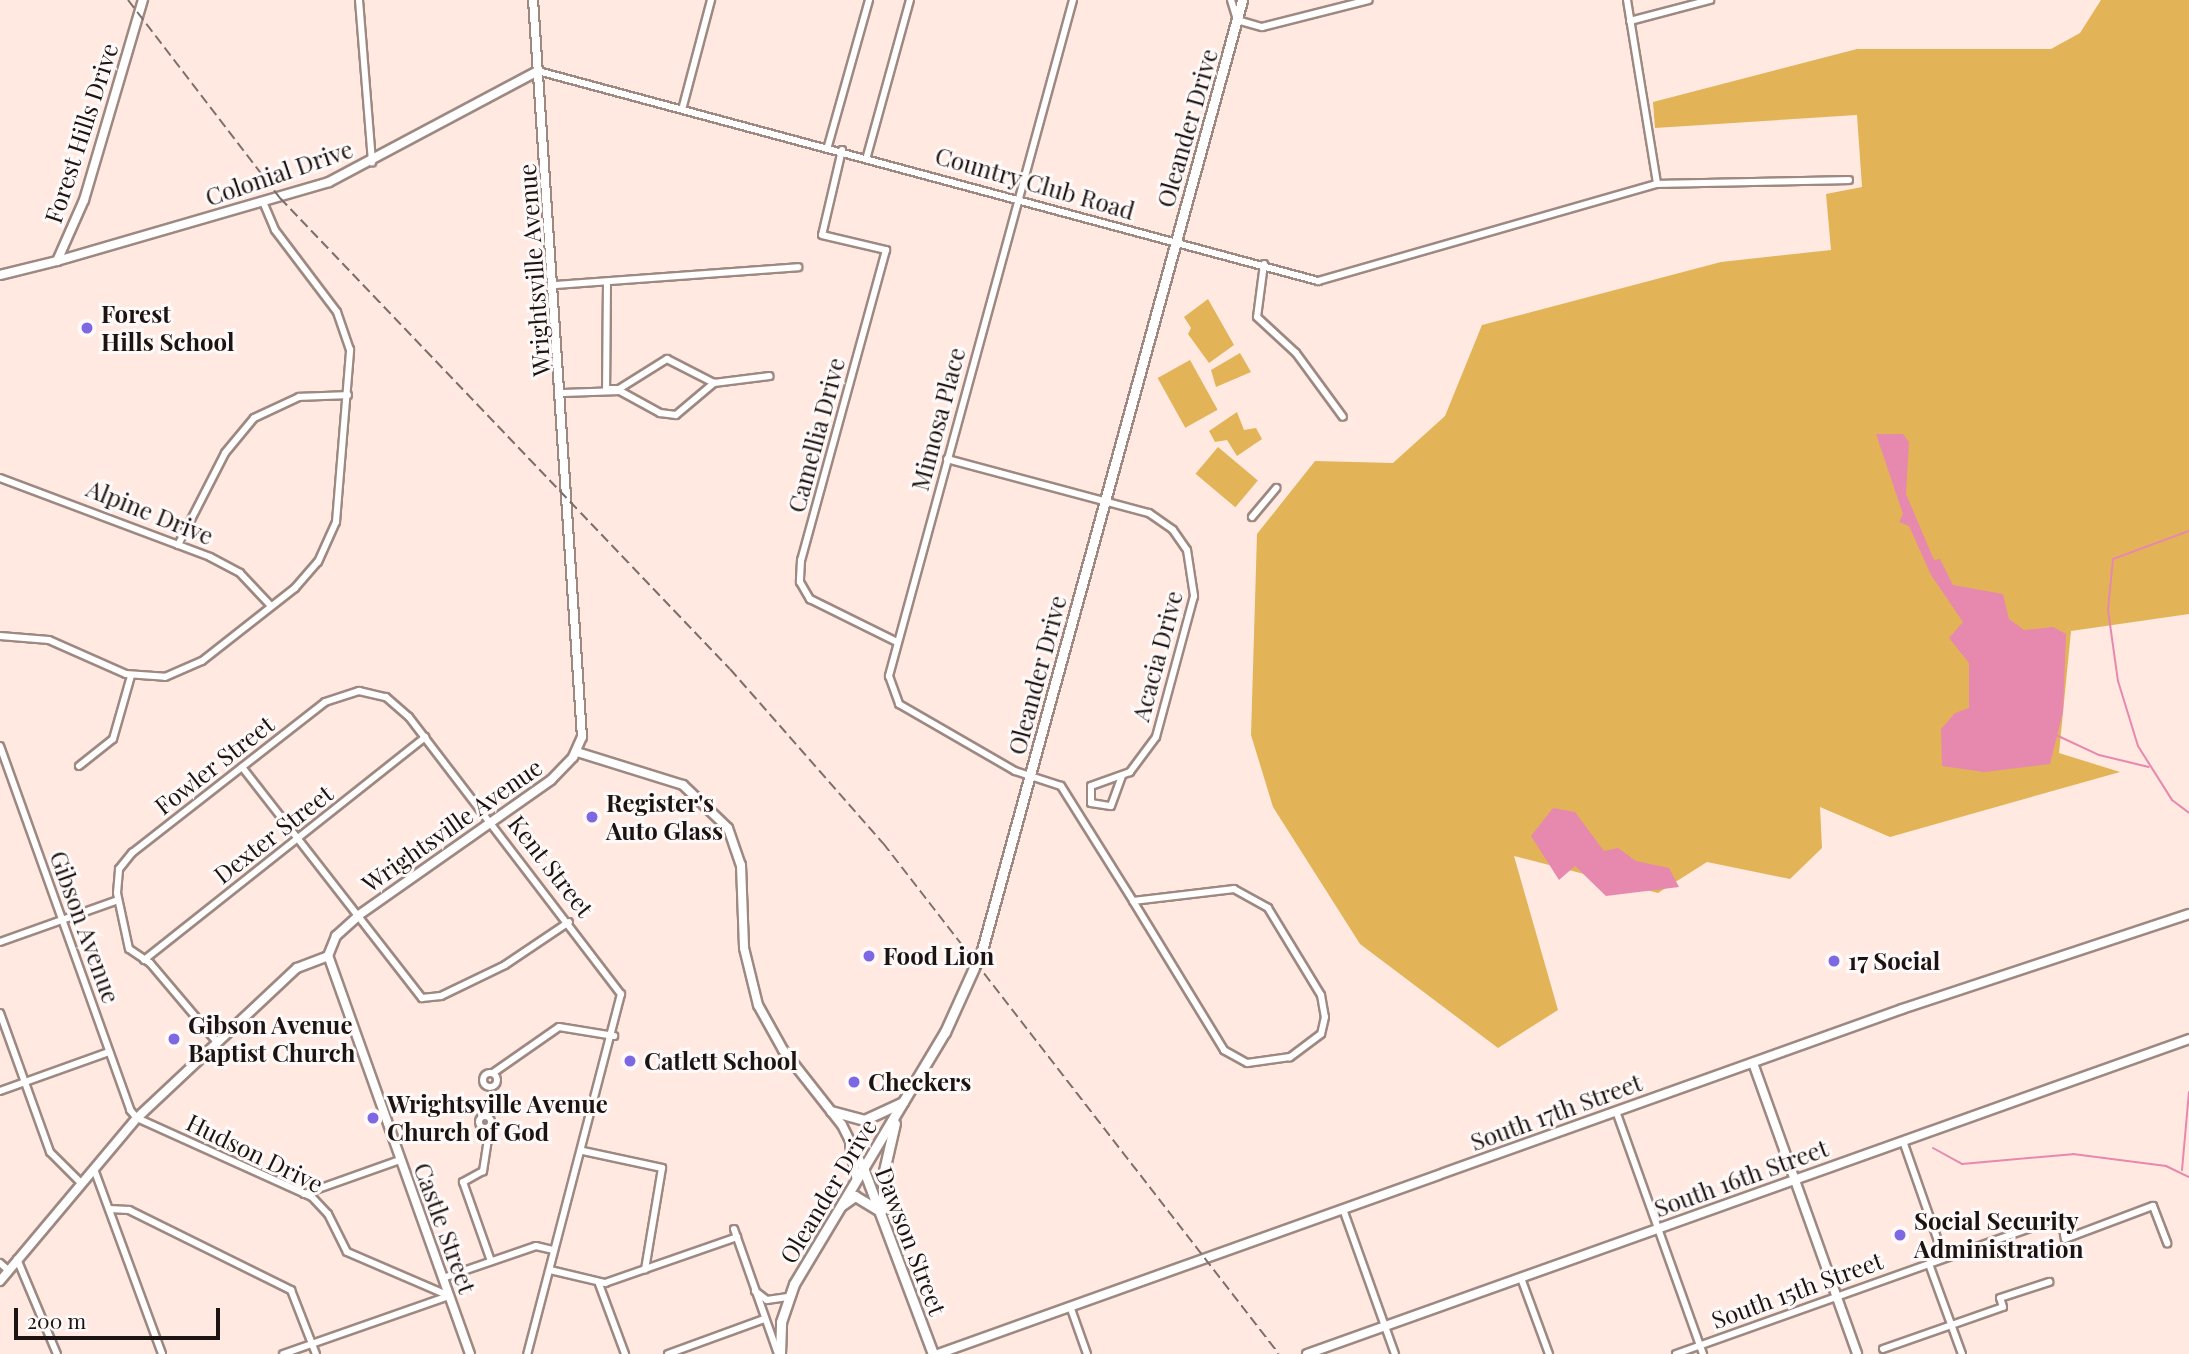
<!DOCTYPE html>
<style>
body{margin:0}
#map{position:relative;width:2189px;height:1354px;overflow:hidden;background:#ffe9e1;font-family:"Playfair Display",serif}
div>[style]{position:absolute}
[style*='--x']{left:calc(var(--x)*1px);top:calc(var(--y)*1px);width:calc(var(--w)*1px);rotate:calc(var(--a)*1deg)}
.green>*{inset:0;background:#e2b457;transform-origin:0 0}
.water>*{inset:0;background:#e788af}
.stream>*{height:2px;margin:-1px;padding:0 1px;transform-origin:1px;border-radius:1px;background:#e788af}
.roads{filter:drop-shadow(2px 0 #9d8982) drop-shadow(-2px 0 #9d8982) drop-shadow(0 2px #9d8982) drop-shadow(0 -2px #9d8982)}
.street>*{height:6px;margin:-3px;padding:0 3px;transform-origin:3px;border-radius:3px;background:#fff}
.street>.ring{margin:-3px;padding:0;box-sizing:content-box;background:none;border:6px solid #fff;border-radius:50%}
.secondary>*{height:8px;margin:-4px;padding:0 4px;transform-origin:4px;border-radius:4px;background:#fff}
.primary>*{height:9px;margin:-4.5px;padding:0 4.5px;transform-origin:4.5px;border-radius:4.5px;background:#fff}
.rail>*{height:2px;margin-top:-1px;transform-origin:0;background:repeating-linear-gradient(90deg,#7c6f6a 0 10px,transparent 0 15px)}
.dots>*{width:19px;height:19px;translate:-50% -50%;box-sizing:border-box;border:4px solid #fffaf9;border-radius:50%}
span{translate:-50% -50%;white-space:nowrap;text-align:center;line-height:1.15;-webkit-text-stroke:6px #fffaf9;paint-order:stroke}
.street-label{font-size:24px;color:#1b1412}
.poi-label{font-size:24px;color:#1b1412;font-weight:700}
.left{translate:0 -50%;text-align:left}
.scale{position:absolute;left:14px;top:1308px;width:206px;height:32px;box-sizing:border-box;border:4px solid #1b1412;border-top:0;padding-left:9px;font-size:21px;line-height:24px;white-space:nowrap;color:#1b1412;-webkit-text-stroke:5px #fffaf9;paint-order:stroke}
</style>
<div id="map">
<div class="green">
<div style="clip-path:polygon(2101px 0,2189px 0,2189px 614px,2071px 631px,2059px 753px,2120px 772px,1890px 837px,1820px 807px,1822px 848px,1790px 879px,1707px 862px,1658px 893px,1514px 856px,1558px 1010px,1498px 1048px,1360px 944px,1273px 807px,1251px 735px,1257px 534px,1315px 461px,1393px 463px,1445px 416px,1482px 325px,1721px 262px,1831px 250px,1826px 194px,1862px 187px,1857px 115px,1655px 128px,1653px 102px,1857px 49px,2051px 49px,2080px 33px)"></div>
<div style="clip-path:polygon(1208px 299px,1234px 345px,1209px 363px,1188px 334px,1191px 328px,1184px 317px)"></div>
<div style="clip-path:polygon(1240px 353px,1251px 372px,1216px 387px,1211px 370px)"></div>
<div style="left:1190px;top:360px;width:57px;height:37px;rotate:61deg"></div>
<div style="clip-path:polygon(1237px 412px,1244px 430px,1256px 428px,1262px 439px,1237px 456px,1227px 440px,1215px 442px,1209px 431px)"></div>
<div style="left:1218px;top:447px;width:52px;height:35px;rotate:40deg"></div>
</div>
<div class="water">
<div style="clip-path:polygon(1876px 434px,1903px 434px,1909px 442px,1906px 494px,1934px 560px,1940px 559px,1953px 585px,2003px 594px,2009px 619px,2024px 630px,2053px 627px,2066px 634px,2063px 712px,2050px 764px,1984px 772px,1942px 766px,1941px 729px,1955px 713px,1969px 708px,1969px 663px,1949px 638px,1963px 622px,1931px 575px,1909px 526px,1899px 522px,1903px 514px)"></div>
<div style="clip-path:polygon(1553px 808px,1575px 812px,1604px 851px,1618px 848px,1636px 861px,1669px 868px,1679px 887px,1606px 896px,1575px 866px,1559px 880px,1531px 836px)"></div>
</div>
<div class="stream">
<div style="--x:2189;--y:531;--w:81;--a:159.8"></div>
<div style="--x:2113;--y:559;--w:51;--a:95.6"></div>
<div style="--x:2108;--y:610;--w:72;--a:82"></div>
<div style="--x:2118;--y:681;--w:68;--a:72.9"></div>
<div style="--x:2138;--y:746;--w:64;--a:57.8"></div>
<div style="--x:2172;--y:800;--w:21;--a:37"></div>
<div style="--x:2056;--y:735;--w:47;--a:24.9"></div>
<div style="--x:2099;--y:755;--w:51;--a:13.5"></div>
<div style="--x:1933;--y:1148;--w:33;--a:29"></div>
<div style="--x:1962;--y:1164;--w:111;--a:-5.1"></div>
<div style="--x:2073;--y:1154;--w:94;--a:7.4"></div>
<div style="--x:2166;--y:1166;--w:25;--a:26"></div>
<div style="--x:2182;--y:1170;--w:78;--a:-84.9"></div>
</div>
<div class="roads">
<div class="street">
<div style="--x:359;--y:0;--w:163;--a:85.4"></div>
<div style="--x:1073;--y:0;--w:701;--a:105.23"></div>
<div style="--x:889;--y:676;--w:30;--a:70"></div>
<div style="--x:899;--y:704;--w:134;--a:30"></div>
<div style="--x:1015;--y:771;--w:48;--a:18.1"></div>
<div style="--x:1061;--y:786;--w:136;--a:57.9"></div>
<div style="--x:1231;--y:0;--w:21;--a:73"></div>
<div style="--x:1237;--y:20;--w:26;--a:16"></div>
<div style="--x:1262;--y:27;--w:110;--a:-14.2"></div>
<div style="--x:1627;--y:0;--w:186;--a:80.7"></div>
<div style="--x:1630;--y:21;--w:83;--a:-14.7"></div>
<div style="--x:538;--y:71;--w:808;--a:15.07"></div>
<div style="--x:1318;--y:281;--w:353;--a:-16"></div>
<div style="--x:1657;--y:184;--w:192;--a:-1.2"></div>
<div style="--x:683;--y:106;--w:110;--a:-75.2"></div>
<div style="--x:828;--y:146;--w:152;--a:-74.3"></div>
<div style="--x:842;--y:150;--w:87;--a:103.2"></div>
<div style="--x:822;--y:235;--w:66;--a:13.2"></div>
<div style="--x:886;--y:250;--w:321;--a:105.3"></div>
<div style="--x:801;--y:560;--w:22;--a:93"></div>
<div style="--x:800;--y:582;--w:20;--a:60"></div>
<div style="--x:810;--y:599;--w:97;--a:26.3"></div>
<div style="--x:867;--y:156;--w:162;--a:-74.6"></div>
<div style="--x:1264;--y:264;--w:53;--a:97.5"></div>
<div style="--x:1257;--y:317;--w:53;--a:42.7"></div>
<div style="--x:1296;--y:353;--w:79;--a:53.7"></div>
<div style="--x:607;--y:282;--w:107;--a:90.5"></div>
<div style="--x:606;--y:389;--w:13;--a:0"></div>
<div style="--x:619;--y:389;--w:57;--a:-32"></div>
<div style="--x:667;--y:359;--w:53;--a:27.1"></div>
<div style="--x:555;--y:285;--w:244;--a:-4.2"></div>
<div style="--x:563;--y:393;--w:57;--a:-2"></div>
<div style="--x:620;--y:391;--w:46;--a:28.8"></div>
<div style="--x:660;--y:413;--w:16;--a:7"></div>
<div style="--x:676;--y:415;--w:50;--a:-40.1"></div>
<div style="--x:714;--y:383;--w:56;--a:-7.1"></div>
<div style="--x:947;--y:459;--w:209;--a:15"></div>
<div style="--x:1149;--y:513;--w:29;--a:35"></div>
<div style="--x:1173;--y:530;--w:24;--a:55"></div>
<div style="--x:1187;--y:550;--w:47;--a:81.3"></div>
<div style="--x:1194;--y:596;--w:146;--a:105.1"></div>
<div style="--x:1156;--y:737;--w:44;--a:126.6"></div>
<div style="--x:1130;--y:772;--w:41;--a:160.3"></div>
<div style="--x:1091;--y:786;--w:17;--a:90"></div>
<div style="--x:1091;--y:803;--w:20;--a:9"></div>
<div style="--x:1111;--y:806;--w:32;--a:-70"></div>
<div style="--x:0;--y:478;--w:224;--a:20.6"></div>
<div style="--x:210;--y:557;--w:34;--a:28"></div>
<div style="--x:240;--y:573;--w:45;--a:46.8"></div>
<div style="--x:1252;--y:517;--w:38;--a:-50"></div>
<div style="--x:178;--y:545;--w:103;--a:-62.9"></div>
<div style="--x:225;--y:453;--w:45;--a:-50.4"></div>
<div style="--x:254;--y:418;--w:50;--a:-25"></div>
<div style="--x:299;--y:397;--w:49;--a:-2.3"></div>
<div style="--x:0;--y:636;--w:49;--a:4.7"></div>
<div style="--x:49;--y:640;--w:84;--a:23.8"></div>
<div style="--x:126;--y:674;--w:39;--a:4"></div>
<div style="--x:165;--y:677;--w:40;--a:-23.4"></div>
<div style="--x:202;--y:661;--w:118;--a:-38.1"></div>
<div style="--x:295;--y:588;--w:35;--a:-49"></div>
<div style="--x:318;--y:562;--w:44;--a:-65.8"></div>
<div style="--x:336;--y:522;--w:173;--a:-85.3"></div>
<div style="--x:350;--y:350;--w:40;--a:-108.9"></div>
<div style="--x:337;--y:312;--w:103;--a:-127.1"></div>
<div style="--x:275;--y:230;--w:30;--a:-113"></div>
<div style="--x:0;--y:746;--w:387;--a:70.3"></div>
<div style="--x:130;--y:1110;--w:11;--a:49"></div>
<div style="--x:137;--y:1118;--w:192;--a:24.3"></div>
<div style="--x:312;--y:1197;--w:23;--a:47"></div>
<div style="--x:328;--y:1214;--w:42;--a:63.4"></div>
<div style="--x:347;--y:1252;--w:111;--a:23.3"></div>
<div style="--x:79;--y:766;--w:43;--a:-38.5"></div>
<div style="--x:113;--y:739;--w:66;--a:-74.1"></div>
<div style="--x:242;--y:767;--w:293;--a:52.1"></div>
<div style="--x:422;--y:998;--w:19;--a:-6"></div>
<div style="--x:441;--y:996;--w:71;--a:-25.8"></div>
<div style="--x:505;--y:965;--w:77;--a:-33.9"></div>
<div style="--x:1234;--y:889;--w:39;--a:29"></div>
<div style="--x:1268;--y:908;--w:102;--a:58.7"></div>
<div style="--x:1321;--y:995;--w:22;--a:80"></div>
<div style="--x:1325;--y:1017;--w:17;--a:103"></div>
<div style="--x:1321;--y:1034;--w:39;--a:143"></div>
<div style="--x:1290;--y:1057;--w:43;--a:172.1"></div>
<div style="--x:1247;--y:1063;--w:26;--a:-151"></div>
<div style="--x:1224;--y:1050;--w:175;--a:-121.4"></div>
<div style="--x:1133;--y:901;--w:102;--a:-6.8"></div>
<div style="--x:0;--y:942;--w:125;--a:-19.6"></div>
<div style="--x:144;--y:960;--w:359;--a:-38.4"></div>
<div style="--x:0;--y:1013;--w:148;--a:70.2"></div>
<div style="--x:50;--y:1152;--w:42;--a:45"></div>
<div style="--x:216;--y:1041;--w:102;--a:-130.2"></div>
<div style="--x:150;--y:963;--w:25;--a:-146"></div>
<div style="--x:129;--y:949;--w:57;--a:-102.1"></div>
<div style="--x:117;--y:893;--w:24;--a:-85"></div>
<div style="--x:119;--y:869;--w:21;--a:-51"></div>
<div style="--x:132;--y:853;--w:245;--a:-38"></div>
<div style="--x:325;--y:702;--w:36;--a:-18"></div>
<div style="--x:359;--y:691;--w:28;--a:13"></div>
<div style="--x:386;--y:697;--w:30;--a:41"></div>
<div style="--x:409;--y:717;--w:349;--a:52.6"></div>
<div style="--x:621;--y:994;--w:372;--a:104.6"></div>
<div class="ring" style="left:483px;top:1073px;width:8px;height:8px"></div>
<div style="--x:493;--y:1073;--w:80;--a:-34.9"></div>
<div style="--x:559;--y:1027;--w:56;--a:9.3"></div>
<div style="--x:0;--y:1091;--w:116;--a:-19.7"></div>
<div style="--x:1616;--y:1111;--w:258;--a:70.3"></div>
<div class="ring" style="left:479px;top:1116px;width:6px;height:6px"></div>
<div style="--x:490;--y:1126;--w:46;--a:98.8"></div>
<div style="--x:483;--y:1171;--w:23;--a:151"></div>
<div style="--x:463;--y:1182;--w:84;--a:70.5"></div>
<div style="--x:1903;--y:1141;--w:124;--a:70.7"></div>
<div style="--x:583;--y:1151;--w:81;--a:12.1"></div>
<div style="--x:662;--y:1168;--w:103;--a:99.5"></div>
<div style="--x:94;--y:1169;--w:197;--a:69.8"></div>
<div style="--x:304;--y:1194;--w:102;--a:-19.5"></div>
<div style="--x:109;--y:1209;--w:20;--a:3"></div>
<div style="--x:129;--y:1210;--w:181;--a:26.3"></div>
<div style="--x:291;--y:1290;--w:69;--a:68.7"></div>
<div style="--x:1343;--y:1209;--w:154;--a:70.3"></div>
<div style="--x:734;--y:1229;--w:133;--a:70.6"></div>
<div style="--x:17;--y:1259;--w:103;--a:67.2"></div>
<div style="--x:0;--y:1263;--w:11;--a:41"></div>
<div style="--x:1929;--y:1264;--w:96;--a:69.9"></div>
<div style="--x:550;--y:1270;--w:57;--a:13.3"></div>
<div style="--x:605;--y:1283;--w:140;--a:-19.2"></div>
<div style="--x:443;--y:1278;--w:98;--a:-19"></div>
<div style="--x:536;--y:1246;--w:18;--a:13"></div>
<div style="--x:1521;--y:1278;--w:81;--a:69.8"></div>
<div style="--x:599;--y:1284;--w:75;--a:69.6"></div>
<div style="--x:755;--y:1291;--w:15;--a:37"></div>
<div style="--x:767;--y:1300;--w:21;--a:-8"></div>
<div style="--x:1070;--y:1306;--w:51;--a:70.5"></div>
<div style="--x:1883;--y:1349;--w:127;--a:-19.3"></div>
<div style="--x:2003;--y:1307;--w:9;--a:-108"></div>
<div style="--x:2000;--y:1298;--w:52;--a:-18.1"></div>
<div style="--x:283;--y:1354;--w:176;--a:-19.3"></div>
<div style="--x:668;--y:1354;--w:102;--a:-20"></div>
<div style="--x:1676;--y:1354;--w:409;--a:-19.6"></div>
<div style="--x:2061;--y:1217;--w:22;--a:80"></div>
<div style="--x:2065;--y:1239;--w:94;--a:-20.6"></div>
<div style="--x:2153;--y:1206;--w:40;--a:69"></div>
</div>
<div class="secondary">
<div style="--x:57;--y:261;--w:283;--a:-16.2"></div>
<div style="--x:329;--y:182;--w:237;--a:-28"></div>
<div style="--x:0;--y:275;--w:59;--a:-13.8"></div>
<div style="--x:57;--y:261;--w:67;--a:-66.1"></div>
<div style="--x:84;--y:200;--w:209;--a:-73.6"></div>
<div style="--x:577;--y:752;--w:111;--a:17.3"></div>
<div style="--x:683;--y:785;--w:62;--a:43.7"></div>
<div style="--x:728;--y:828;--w:39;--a:71"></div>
<div style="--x:741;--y:865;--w:83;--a:87.9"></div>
<div style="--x:744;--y:948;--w:59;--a:76.2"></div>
<div style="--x:758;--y:1005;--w:51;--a:60.9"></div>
<div style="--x:783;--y:1050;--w:95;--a:51.8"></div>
<div style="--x:842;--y:1125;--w:45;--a:63.4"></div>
<div style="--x:1753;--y:1063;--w:309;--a:70.3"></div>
<div style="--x:850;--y:1145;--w:33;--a:79"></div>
<div style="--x:0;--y:1281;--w:213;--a:-50"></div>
<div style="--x:137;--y:1118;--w:219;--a:-43.2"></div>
<div style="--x:297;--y:968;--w:33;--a:-21"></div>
<div style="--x:470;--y:1354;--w:423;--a:-109.6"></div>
<div style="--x:328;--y:956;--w:22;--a:-68"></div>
<div style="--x:336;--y:936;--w:31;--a:-42"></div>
<div style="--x:359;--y:915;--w:235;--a:-35.1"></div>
<div style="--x:551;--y:780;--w:32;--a:-46"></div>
<div style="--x:573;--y:757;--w:22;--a:-66"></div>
<div style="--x:582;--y:737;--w:739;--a:-93.8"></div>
<div style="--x:938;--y:1354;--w:1024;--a:-19.69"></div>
<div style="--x:1902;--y:1009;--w:302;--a:-18.3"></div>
<div style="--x:1307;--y:1354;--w:937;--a:-19.65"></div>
</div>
<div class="primary">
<div style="--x:831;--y:1111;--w:34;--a:15"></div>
<div style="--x:864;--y:1120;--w:43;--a:-24.8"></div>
<div style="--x:862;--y:1165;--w:202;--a:69.4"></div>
<div style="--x:842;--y:1205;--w:16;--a:-35"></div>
<div style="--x:855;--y:1196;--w:26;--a:31"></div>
<div style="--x:883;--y:1209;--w:34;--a:-90"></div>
<div style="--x:883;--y:1175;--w:53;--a:-77"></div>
<div style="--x:780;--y:1354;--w:32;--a:-88"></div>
<div style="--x:781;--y:1322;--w:40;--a:-71.1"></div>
<div style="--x:794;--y:1284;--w:294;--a:-59.1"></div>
<div style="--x:945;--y:1032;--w:90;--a:-65.7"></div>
<div style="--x:982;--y:950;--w:985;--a:-74.69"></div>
</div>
</div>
<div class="rail">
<div style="--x:128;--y:0;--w:250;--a:52.5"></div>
<div style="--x:280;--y:198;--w:651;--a:46.31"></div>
<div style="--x:730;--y:669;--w:232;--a:48.7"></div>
<div style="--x:883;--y:843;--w:646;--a:52.23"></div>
</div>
<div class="dots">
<div style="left:87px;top:328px;background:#7d67e2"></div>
<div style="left:592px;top:817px;background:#7d67e2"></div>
<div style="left:869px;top:956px;background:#7d67e2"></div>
<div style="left:1834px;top:961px;background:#7d67e2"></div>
<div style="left:174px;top:1039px;background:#7d67e2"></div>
<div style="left:630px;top:1061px;background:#7d67e2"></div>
<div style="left:854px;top:1082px;background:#7d67e2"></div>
<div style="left:373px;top:1118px;background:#7d67e2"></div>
<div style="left:1900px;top:1235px;background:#7d67e2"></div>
</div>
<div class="street-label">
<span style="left:1187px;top:128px;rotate:-74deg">Oleander Drive</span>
<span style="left:81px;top:133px;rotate:-72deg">Forest Hills Drive</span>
<span style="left:279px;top:173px;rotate:-19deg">Colonial Drive</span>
<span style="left:1035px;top:183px;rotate:16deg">Country Club Road</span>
<span style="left:534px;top:270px;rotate:-94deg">Wrightsville Avenue</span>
<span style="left:938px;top:419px;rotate:-75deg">Mimosa Place</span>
<span style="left:816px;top:435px;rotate:-75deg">Camellia Drive</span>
<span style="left:150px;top:512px;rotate:22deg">Alpine Drive</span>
<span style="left:1157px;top:656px;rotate:-75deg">Acacia Drive</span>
<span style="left:1037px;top:675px;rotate:-75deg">Oleander Drive</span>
<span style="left:214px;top:765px;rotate:-38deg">Fowler Street</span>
<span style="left:452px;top:825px;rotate:-35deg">Wrightsville Avenue</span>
<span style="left:273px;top:834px;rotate:-38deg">Dexter Street</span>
<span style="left:551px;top:866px;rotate:52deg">Kent Street</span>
<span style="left:85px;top:927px;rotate:70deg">Gibson Avenue</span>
<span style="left:1556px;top:1112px;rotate:-20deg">South 17th Street</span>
<span style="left:255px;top:1153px;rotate:26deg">Hudson Drive</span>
<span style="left:1741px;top:1178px;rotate:-20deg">South 16th Street</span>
<span style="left:828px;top:1191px;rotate:-59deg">Oleander Drive</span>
<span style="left:445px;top:1228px;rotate:70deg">Castle Street</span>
<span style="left:911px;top:1241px;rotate:69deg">Dawson Street</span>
<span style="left:1797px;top:1290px;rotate:-20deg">South 15th Street</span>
</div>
<div class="poi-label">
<span class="left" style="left:101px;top:328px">Forest<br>Hills School</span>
<span class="left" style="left:606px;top:817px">Register's<br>Auto Glass</span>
<span class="left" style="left:883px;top:956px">Food Lion</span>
<span class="left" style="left:1848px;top:961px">17 Social</span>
<span class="left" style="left:188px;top:1039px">Gibson Avenue<br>Baptist Church</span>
<span class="left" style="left:644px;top:1061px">Catlett School</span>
<span class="left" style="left:868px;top:1082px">Checkers</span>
<span class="left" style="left:387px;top:1118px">Wrightsville Avenue<br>Church of God</span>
<span class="left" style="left:1914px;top:1235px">Social Security<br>Administration</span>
</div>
<div class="scale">200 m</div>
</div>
